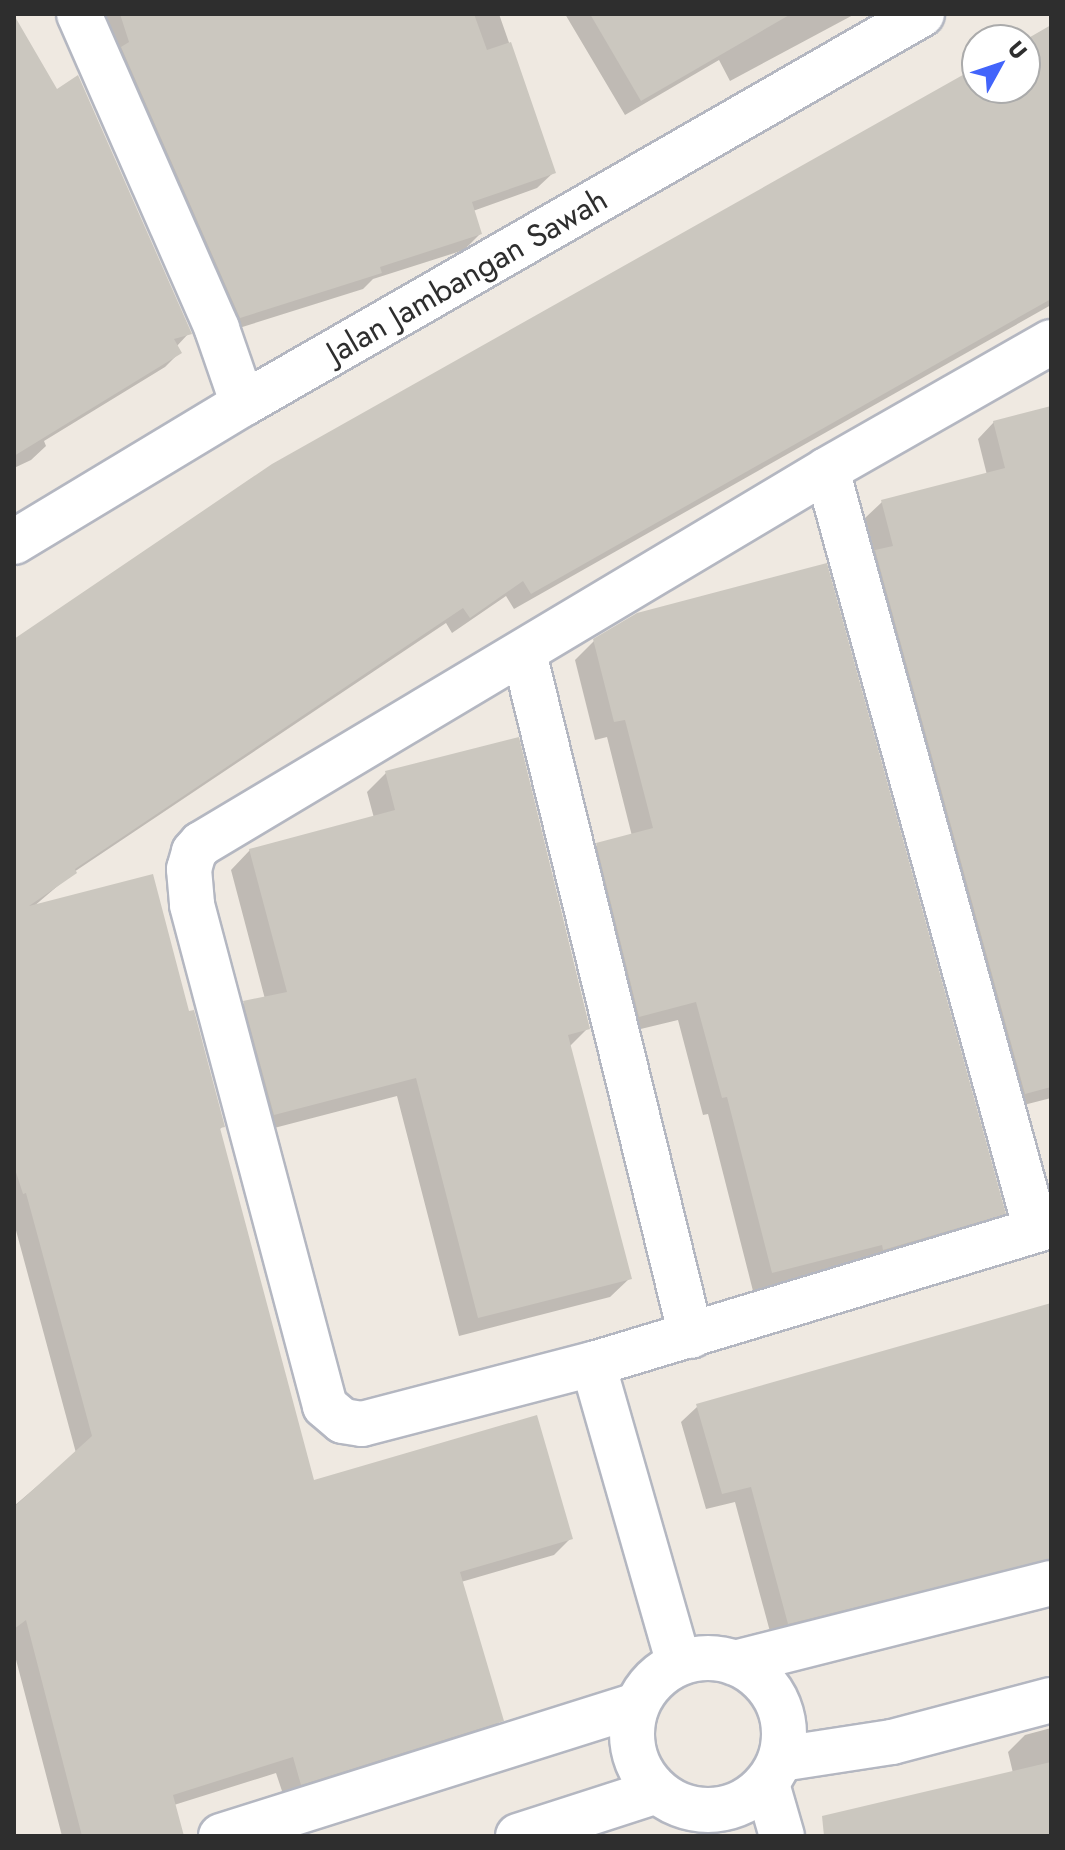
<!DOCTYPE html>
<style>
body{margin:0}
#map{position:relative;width:1065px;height:1850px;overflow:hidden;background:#efe9e1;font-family:Jost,sans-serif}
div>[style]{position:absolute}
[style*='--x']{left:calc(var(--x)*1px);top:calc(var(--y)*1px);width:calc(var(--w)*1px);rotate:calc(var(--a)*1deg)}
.shadow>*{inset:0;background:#0003}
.building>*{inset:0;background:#cbc7bf}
.roads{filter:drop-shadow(2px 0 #b4b7c1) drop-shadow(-2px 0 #b4b7c1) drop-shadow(0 2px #b4b7c1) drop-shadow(0 -2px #b4b7c1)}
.street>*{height:44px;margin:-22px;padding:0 22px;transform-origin:22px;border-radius:22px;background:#fff}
.street>.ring{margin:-22px;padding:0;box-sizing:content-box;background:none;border:44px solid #fff;border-radius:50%}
span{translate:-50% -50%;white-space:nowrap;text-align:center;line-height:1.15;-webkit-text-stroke:6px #fff;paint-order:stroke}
.street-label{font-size:32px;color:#2e2e2e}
.frame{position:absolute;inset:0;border:16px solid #2e2e2e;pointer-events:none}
.north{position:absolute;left:961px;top:24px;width:80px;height:80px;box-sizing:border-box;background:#fff;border:2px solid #ababab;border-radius:50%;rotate:50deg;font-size:22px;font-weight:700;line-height:32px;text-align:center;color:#2e2e2e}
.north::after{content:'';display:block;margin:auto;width:28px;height:36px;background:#4264fb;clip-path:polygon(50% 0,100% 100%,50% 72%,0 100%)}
</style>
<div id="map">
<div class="shadow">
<div style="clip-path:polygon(99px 14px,499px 14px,554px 172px,537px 188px,473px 211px,480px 234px,464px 250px,373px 279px,363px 289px,223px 333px)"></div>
<div style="clip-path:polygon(565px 14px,855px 14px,730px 81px,719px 60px,625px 115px)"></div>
<div style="clip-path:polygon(14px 19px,189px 333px,176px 347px,180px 352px,165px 367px,44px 441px,46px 446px,31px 460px,14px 468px)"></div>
<div style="clip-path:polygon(1051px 27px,1051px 305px,514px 609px,506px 596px,452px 633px,446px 623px,74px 872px,33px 907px,188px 1014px,223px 1126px,219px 1130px,313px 1483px,571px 1538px,554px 1555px,461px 1582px,501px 1720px,485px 1737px,285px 1800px,276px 1773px,174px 1805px,174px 1836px,62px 1836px,14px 1652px,14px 1506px,76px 1453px,14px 1223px,14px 641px,977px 69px,977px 88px,1025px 88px,1025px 42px)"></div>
<div style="clip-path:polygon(1051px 408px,1051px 1098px,1008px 1109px,860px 569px,875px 554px,865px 518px,882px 502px,987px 475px,978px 439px,994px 422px)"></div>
<div style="clip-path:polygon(594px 641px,1003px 1213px,984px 1232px,753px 1291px,708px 1114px,703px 1115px,678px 1020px,620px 1034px,578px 864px,597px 845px,632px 836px,607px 737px,595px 740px,575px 660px)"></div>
<div style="clip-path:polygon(386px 773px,588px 1028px,569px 1047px,630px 1278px,610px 1297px,459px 1336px,397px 1096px,255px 1133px,225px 1022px,244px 1003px,265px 999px,231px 870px,250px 850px,374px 818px,367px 792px)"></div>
<div style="clip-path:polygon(1051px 1305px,1051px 1576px,772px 1639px,735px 1502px,706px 1509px,681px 1422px,698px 1406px)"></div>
<div style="clip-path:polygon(1051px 1728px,1051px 1836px,856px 1836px,1013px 1773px,1008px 1752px,1025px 1735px)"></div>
</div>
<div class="building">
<div style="clip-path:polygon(120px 14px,474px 14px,487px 50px,511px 42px,556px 173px,472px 202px,482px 234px,380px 267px,382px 273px,240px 318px,121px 47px,129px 42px)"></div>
<div style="clip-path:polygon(590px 14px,791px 14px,641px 101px)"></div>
<div style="clip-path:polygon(14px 15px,57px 89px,78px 75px,192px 334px,174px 339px,182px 353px,14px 456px)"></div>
<div style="clip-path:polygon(1051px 25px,1051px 299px,531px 594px,523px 581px,470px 618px,463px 608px,75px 869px,77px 873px,29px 906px,153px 874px,189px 1011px,194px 1010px,225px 1127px,220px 1128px,314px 1480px,537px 1415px,573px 1539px,460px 1572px,504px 1721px,301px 1785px,293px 1757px,173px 1795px,184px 1836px,82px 1836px,26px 1620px,14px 1629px,14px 1507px,92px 1436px,26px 1193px,23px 1194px,14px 1166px,14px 639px,272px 464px,977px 67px,977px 88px,1025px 88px,1025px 40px)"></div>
<div style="clip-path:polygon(1051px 406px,1051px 1087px,1025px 1094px,875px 550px,893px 546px,881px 500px,1005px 468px,993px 421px)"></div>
<div style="clip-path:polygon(827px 563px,1006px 1214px,883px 1250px,882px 1245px,772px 1273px,727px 1097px,722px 1098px,696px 1002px,639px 1017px,596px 843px,653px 828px,625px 720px,614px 722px,593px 639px,637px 613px)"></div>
<div style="clip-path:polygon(519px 737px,590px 1029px,568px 1035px,632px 1279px,478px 1318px,416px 1078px,274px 1115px,243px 1001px,287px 992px,249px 849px,395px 810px,385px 771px)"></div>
<div style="clip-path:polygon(1051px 1303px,1051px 1559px,788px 1624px,751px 1487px,722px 1494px,696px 1404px)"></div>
<div style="clip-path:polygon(1051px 1762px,1051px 1836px,824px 1836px,822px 1816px)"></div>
</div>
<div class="roads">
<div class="street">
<div style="--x:79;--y:14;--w:344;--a:66.3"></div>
<div style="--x:217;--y:329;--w:79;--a:70.9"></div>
<div style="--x:1051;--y:342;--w:258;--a:150.3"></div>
<div style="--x:827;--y:470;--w:729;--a:149.14"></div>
<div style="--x:201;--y:844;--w:11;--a:131"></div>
<div style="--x:194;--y:852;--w:18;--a:106"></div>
<div style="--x:189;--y:869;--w:36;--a:85"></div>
<div style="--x:192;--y:905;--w:518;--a:75.13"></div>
<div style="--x:325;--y:1406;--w:23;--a:40"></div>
<div style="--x:343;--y:1421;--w:19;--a:9"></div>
<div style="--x:362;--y:1424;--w:239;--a:-14.6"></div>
<div style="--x:593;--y:1364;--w:478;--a:-16.8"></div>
<div style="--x:827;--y:470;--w:788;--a:74.62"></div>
<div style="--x:14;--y:542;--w:267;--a:-31.1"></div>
<div style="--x:243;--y:404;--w:783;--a:-29.87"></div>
<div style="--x:524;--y:653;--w:703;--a:76.26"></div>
<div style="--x:593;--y:1364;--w:311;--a:74"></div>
<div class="ring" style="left:632px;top:1658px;width:108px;height:108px"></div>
<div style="--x:735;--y:1663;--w:326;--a:-14.2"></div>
<div style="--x:781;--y:1759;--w:112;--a:-8.7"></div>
<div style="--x:892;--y:1742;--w:164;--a:-14.8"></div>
<div style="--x:767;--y:1784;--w:54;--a:73.9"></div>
<div style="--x:221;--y:1836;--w:436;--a:-17.5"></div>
<div style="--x:518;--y:1836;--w:146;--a:-17.9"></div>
</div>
</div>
<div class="street-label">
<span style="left:467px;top:276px;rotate:-30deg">Jalan Jambangan Sawah</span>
</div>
<div class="frame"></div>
<div class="north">U</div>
</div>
